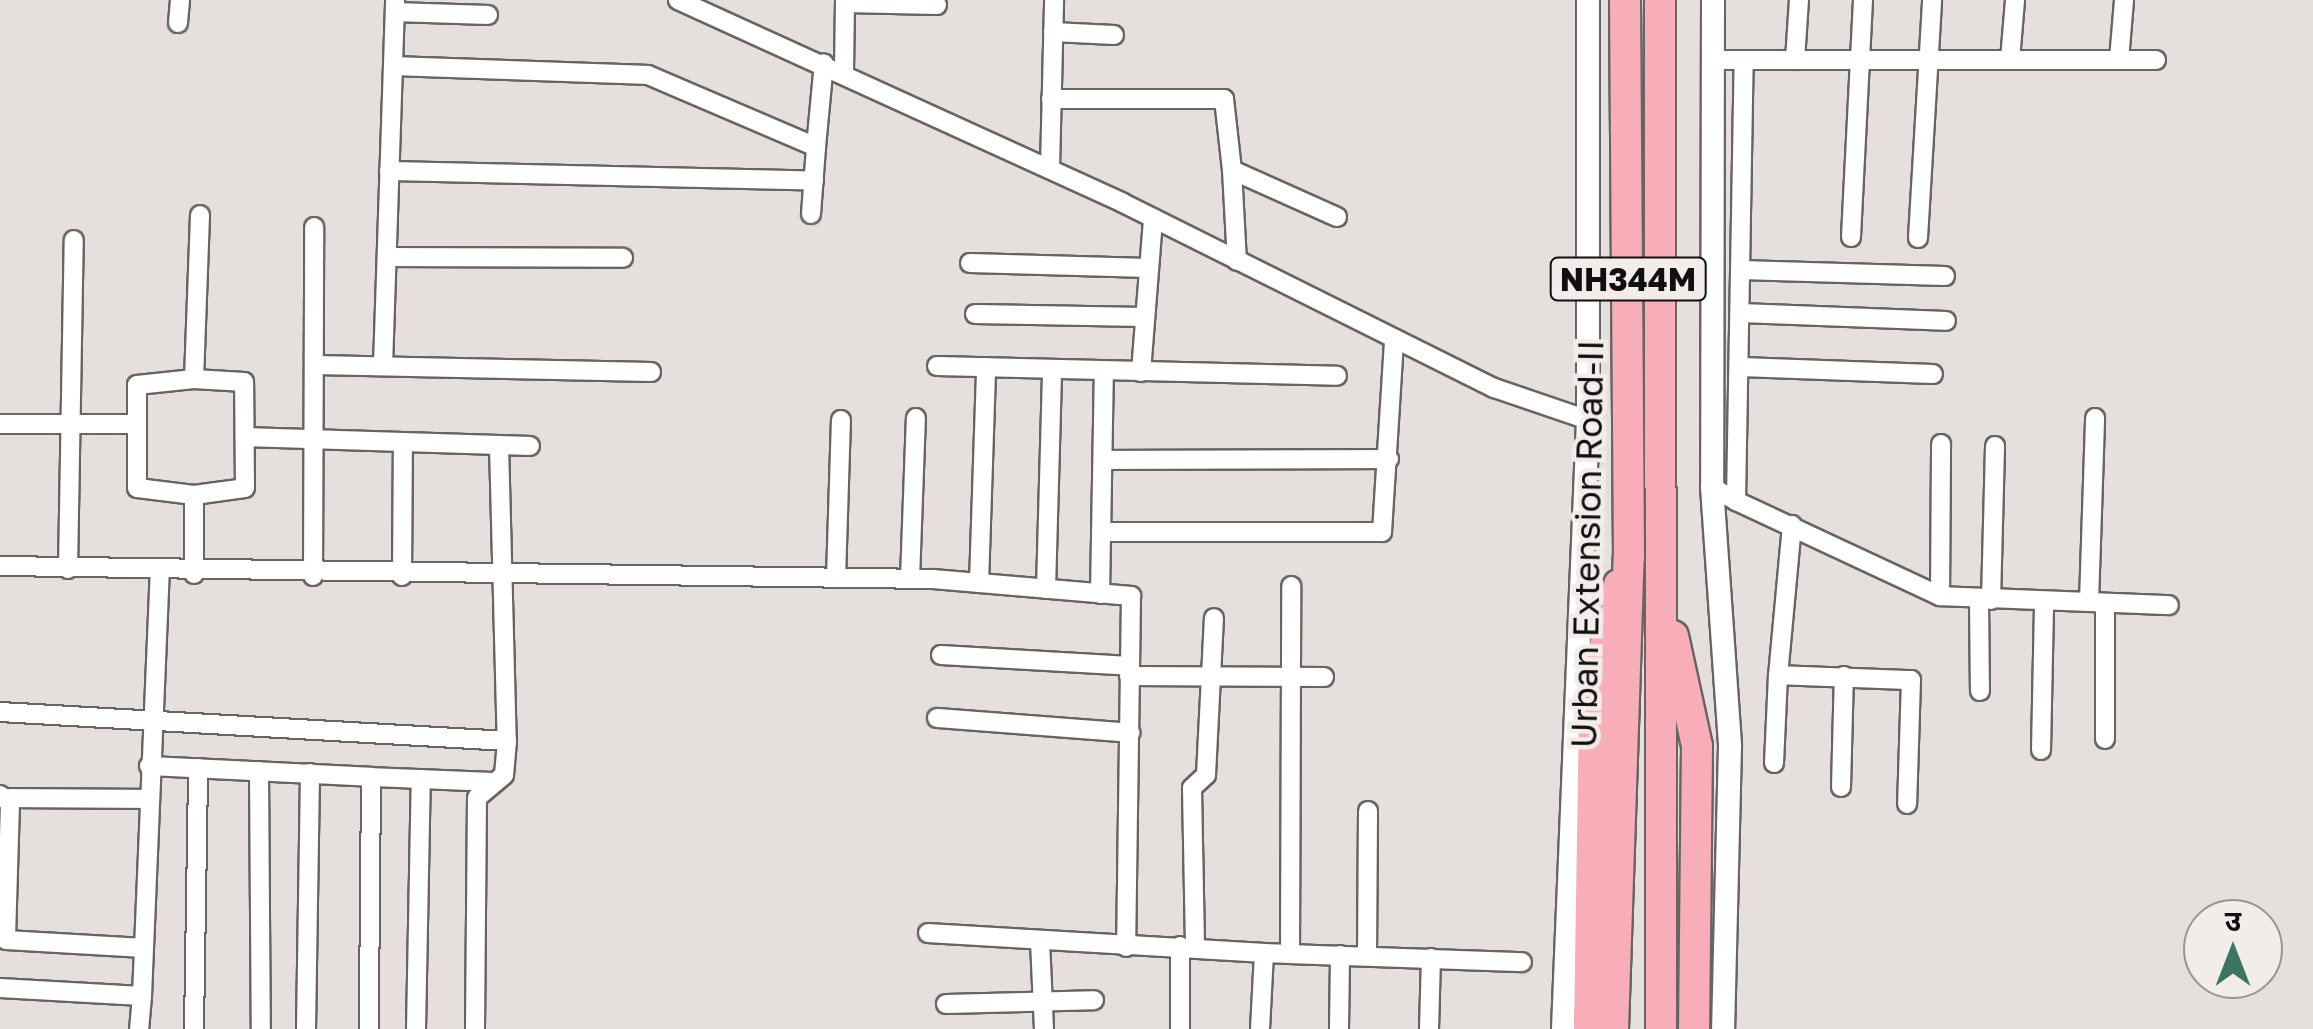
<!DOCTYPE html>
<meta charset="utf-8">
<style>
body{margin:0}
#map{position:relative;width:2313px;height:1029px;overflow:hidden;background:#e5dfdd;font-family:"Golos Text","Noto Sans Devanagari",sans-serif}
div>[style]{position:absolute}
[style*='--x']{left:calc(var(--x)*1px);top:calc(var(--y)*1px);width:calc(var(--w)*1px);rotate:calc(var(--a)*1deg)}
.roads{filter:drop-shadow(2px 0 #696463) drop-shadow(-2px 0 #696463) drop-shadow(0 2px #696463) drop-shadow(0 -2px #696463)}
.minor>*{height:18px;margin:-9px;padding:0 9px;transform-origin:9px;border-radius:9px;background:#fff}
.tertiary>*{height:22px;margin:-11px;padding:0 11px;transform-origin:11px;border-radius:11px;background:#fff}
.trunk>*{height:30px;margin:-15px;padding:0 15px;transform-origin:15px;border-radius:15px;background:#f7aeb8}
span{translate:-50% -50%;white-space:nowrap;text-align:center;line-height:1.15;-webkit-text-stroke:9px #f2ecea;paint-order:stroke}
.shield-label span{padding:2px 8px;background:#f2ecea;border:2px solid;border-radius:8px;-webkit-text-stroke-width:0}
.shield-label{font-size:32px;color:#110f0f;font-weight:700}
.street-label{font-size:35px;color:#110f0f}
.north{position:absolute;left:2183px;top:899px;width:100px;height:100px;box-sizing:border-box;background:#f2ecea;border:2px solid #989492;border-radius:50%;rotate:0deg;font-size:28px;font-weight:700;line-height:40px;text-align:center;color:#110f0f}
.north::after{content:'';display:block;margin:auto;width:35px;height:45px;background:#3a7660;clip-path:polygon(50% 0,100% 100%,50% 72%,0 100%)}
</style>
<div id="map">
<div class="roads">
<div class="minor">
<div style="--x:678;--y:0;--w:489;--a:24.5"></div>
<div style="--x:1123;--y:203;--w:415;--a:26.5"></div>
<div style="--x:1494;--y:388;--w:99;--a:18.8"></div>
<div style="--x:845;--y:3;--w:92;--a:1.2"></div>
<div style="--x:395;--y:12;--w:93;--a:1.8"></div>
<div style="--x:178;--y:23;--w:23;--a:-85"></div>
<div style="--x:1053;--y:32;--w:61;--a:2.8"></div>
<div style="--x:1713;--y:60;--w:443;--a:0"></div>
<div style="--x:1795;--y:60;--w:60;--a:-86.2"></div>
<div style="--x:2010;--y:60;--w:60;--a:-85.2"></div>
<div style="--x:2119;--y:60;--w:60;--a:-85.2"></div>
<div style="--x:395;--y:66;--w:253;--a:2"></div>
<div style="--x:648;--y:75;--w:183;--a:23.2"></div>
<div style="--x:816;--y:147;--w:84;--a:-84.6"></div>
<div style="--x:844;--y:72;--w:72;--a:-89.2"></div>
<div style="--x:1051;--y:99;--w:173;--a:0"></div>
<div style="--x:1224;--y:99;--w:71;--a:83.6"></div>
<div style="--x:1232;--y:170;--w:115;--a:24.1"></div>
<div style="--x:1050;--y:168;--w:168;--a:-88.6"></div>
<div style="--x:1232;--y:170;--w:91;--a:86.9"></div>
<div style="--x:389;--y:171;--w:425;--a:1.3"></div>
<div style="--x:811;--y:214;--w:67;--a:-85.7"></div>
<div style="--x:1851;--y:237;--w:237;--a:-87.1"></div>
<div style="--x:1918;--y:238;--w:238;--a:-86.6"></div>
<div style="--x:387;--y:257;--w:236;--a:0.2"></div>
<div style="--x:970;--y:263;--w:179;--a:1.6"></div>
<div style="--x:1740;--y:270;--w:205;--a:1.7"></div>
<div style="--x:1741;--y:313;--w:205;--a:2.2"></div>
<div style="--x:975;--y:314;--w:170;--a:1"></div>
<div style="--x:315;--y:365;--w:336;--a:1.2"></div>
<div style="--x:383;--y:366;--w:366;--a:-88.1"></div>
<div style="--x:937;--y:366;--w:400;--a:1.4"></div>
<div style="--x:1741;--y:367;--w:192;--a:2.1"></div>
<div style="--x:1141;--y:372;--w:154;--a:-85.5"></div>
<div style="--x:0;--y:424;--w:136;--a:0"></div>
<div style="--x:245;--y:437;--w:285;--a:1.8"></div>
<div style="--x:499;--y:445;--w:296;--a:88.5"></div>
<div style="--x:1103;--y:460;--w:286;--a:-0.2"></div>
<div style="--x:1712;--y:487;--w:28;--a:30"></div>
<div style="--x:1736;--y:501;--w:441;--a:-89"></div>
<div style="--x:194;--y:495;--w:51;--a:-7.8"></div>
<div style="--x:245;--y:488;--w:106;--a:-90.5"></div>
<div style="--x:244;--y:382;--w:50;--a:-176.6"></div>
<div style="--x:1736;--y:501;--w:225;--a:25"></div>
<div style="--x:1940;--y:596;--w:229;--a:2.3"></div>
<div style="--x:1792;--y:525;--w:151;--a:95.3"></div>
<div style="--x:1778;--y:675;--w:133;--a:2.2"></div>
<div style="--x:1911;--y:680;--w:124;--a:91.8"></div>
<div style="--x:1101;--y:532;--w:281;--a:0"></div>
<div style="--x:1382;--y:532;--w:192;--a:-86.4"></div>
<div style="--x:0;--y:566;--w:933;--a:0.8"></div>
<div style="--x:933;--y:579;--w:199;--a:4.9"></div>
<div style="--x:1131;--y:596;--w:351;--a:90.8"></div>
<div style="--x:68;--y:569;--w:329;--a:-89"></div>
<div style="--x:194;--y:574;--w:79;--a:-90"></div>
<div style="--x:194;--y:495;--w:57;--a:-173"></div>
<div style="--x:137;--y:488;--w:103;--a:-90"></div>
<div style="--x:137;--y:385;--w:57;--a:-6"></div>
<div style="--x:194;--y:379;--w:164;--a:-87.9"></div>
<div style="--x:313;--y:576;--w:349;--a:-89.8"></div>
<div style="--x:402;--y:576;--w:134;--a:-89.6"></div>
<div style="--x:836;--y:578;--w:158;--a:-88.2"></div>
<div style="--x:910;--y:579;--w:161;--a:-87.9"></div>
<div style="--x:979;--y:583;--w:216;--a:-88.1"></div>
<div style="--x:1046;--y:589;--w:220;--a:-88.4"></div>
<div style="--x:1100;--y:594;--w:223;--a:-89"></div>
<div style="--x:1940;--y:596;--w:152;--a:-89.6"></div>
<div style="--x:1979;--y:600;--w:91;--a:89.4"></div>
<div style="--x:1991;--y:600;--w:154;--a:-88.5"></div>
<div style="--x:2089;--y:602;--w:184;--a:-88.1"></div>
<div style="--x:2105;--y:603;--w:136;--a:90"></div>
<div style="--x:941;--y:655;--w:189;--a:3.3"></div>
<div style="--x:1129;--y:676;--w:195;--a:0.3"></div>
<div style="--x:0;--y:712;--w:508;--a:3.27"></div>
<div style="--x:507;--y:741;--w:34;--a:95"></div>
<div style="--x:504;--y:775;--w:35;--a:140"></div>
<div style="--x:477;--y:798;--w:231;--a:90.5"></div>
<div style="--x:937;--y:718;--w:194;--a:4.4"></div>
<div style="--x:2041;--y:750;--w:149;--a:-88.8"></div>
<div style="--x:1774;--y:763;--w:88;--a:-87.4"></div>
<div style="--x:149;--y:766;--w:222;--a:2.8"></div>
<div style="--x:371;--y:777;--w:252;--a:90.5"></div>
<div style="--x:259;--y:771;--w:258;--a:89.6"></div>
<div style="--x:371;--y:777;--w:119;--a:2.4"></div>
<div style="--x:1841;--y:787;--w:111;--a:-88.5"></div>
<div style="--x:0;--y:795;--w:13;--a:39"></div>
<div style="--x:10;--y:803;--w:137;--a:91.7"></div>
<div style="--x:6;--y:940;--w:138;--a:3.3"></div>
<div style="--x:9;--y:798;--w:139;--a:0.4"></div>
<div style="--x:928;--y:933;--w:337;--a:3.4"></div>
<div style="--x:1264;--y:953;--w:76;--a:93"></div>
<div style="--x:1040;--y:941;--w:88;--a:87.4"></div>
<div style="--x:1180;--y:946;--w:83;--a:90"></div>
<div style="--x:1195;--y:946;--w:158;--a:-91.1"></div>
<div style="--x:1192;--y:788;--w:19;--a:-43"></div>
<div style="--x:1206;--y:775;--w:157;--a:-87.1"></div>
<div style="--x:1264;--y:953;--w:26;--a:2"></div>
<div style="--x:1290;--y:954;--w:368;--a:-89.8"></div>
<div style="--x:1290;--y:954;--w:232;--a:2"></div>
<div style="--x:1367;--y:956;--w:145;--a:-89.6"></div>
<div style="--x:0;--y:988;--w:142;--a:3.2"></div>
<div style="--x:142;--y:996;--w:33;--a:95"></div>
<div style="--x:142;--y:996;--w:424;--a:-87.6"></div>
<div style="--x:946;--y:1004;--w:148;--a:-1.5"></div>
<div style="--x:194;--y:1029;--w:261;--a:-89.1"></div>
<div style="--x:306;--y:1029;--w:256;--a:-89.1"></div>
<div style="--x:416;--y:1029;--w:250;--a:-88.9"></div>
<div style="--x:1339;--y:1029;--w:74;--a:-89.2"></div>
<div style="--x:1429;--y:1029;--w:71;--a:-88.4"></div>
</div>
<div class="tertiary">
<div style="--x:1713;--y:0;--w:487;--a:90.1"></div>
<div style="--x:1712;--y:487;--w:260;--a:86"></div>
<div style="--x:1730;--y:746;--w:283;--a:91.4"></div>
<div style="--x:1563;--y:1029;--w:610;--a:-87.65"></div>
<div style="--x:1588;--y:420;--w:420;--a:-90"></div>
</div>
<div class="trunk">
<div style="--x:1660;--y:0;--w:1029;--a:89.94"></div>
<div style="--x:1673;--y:636;--w:113;--a:77.7"></div>
<div style="--x:1697;--y:746;--w:283;--a:90.6"></div>
<div style="--x:1589;--y:1029;--w:336;--a:-89.1"></div>
<div style="--x:1594;--y:693;--w:111;--a:-77"></div>
<div style="--x:1613;--y:1029;--w:471;--a:-88.1"></div>
<div style="--x:1629;--y:558;--w:558;--a:-90.41"></div>
</div>
</div>
<div class="shield-label">
<span style="left:1628px;top:279px">NH344M</span>
</div>
<div class="street-label">
<span style="left:1587px;top:544px;rotate:-89deg">Urban Extension Road-II</span>
</div>
<div class="north">उ</div>
</div>
